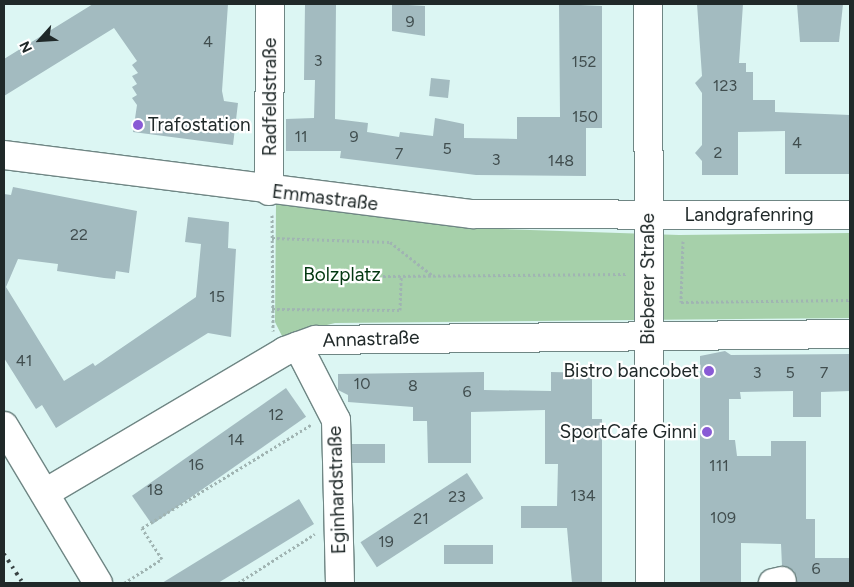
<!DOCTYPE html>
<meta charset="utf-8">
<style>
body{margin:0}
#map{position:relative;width:854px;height:587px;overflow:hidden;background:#dcf6f3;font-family:Figtree,sans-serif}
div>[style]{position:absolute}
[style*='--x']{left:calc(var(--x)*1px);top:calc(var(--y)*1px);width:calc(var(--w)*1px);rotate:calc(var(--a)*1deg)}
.green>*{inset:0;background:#a6d0aa}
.building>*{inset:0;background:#a3bbc0;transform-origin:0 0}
.path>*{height:3px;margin-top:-1.5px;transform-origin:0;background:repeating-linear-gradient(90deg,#a0b4b2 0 2.5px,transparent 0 5px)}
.roads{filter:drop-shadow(1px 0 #6f8684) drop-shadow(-1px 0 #6f8684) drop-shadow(0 1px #6f8684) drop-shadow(0 -1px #6f8684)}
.minor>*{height:28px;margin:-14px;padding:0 14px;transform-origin:14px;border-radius:14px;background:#fff}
.rail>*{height:4px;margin-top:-2px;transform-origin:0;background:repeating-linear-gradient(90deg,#374242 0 2.5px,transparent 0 7.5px)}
.dots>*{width:14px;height:14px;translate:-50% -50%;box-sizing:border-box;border:2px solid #fff;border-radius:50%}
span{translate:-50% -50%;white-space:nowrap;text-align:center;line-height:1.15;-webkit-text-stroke:4.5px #fff;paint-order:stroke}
.number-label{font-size:16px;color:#414e4f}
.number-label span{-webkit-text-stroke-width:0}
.street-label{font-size:19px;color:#202929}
.poi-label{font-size:19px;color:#202929}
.left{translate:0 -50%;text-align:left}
.right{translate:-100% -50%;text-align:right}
.park-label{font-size:19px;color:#023710}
.frame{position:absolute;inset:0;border:5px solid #202929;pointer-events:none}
.north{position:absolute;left:15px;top:15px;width:50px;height:50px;-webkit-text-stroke:4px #fff;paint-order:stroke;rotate:244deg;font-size:14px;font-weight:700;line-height:20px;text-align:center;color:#202929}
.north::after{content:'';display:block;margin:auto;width:18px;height:22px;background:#202929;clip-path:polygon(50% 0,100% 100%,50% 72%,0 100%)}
</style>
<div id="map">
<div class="green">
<div style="clip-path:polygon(276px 204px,470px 228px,679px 235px,850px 233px,850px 318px,335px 323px,282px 336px,275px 322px)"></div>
</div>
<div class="building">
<div style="clip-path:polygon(93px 4px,228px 4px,222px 91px,224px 101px,238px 103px,233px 145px,133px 132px,137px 105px,132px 98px,137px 95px,132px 87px,137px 84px,132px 76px,138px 73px,132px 65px,137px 61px,114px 28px,4px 96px,4px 59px)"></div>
<div style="clip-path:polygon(305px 4px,336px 4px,335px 119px,368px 123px,367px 132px,399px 137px,400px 132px,433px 136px,435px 118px,464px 124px,464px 138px,517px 139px,517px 117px,560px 117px,559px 4px,602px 6px,602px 128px,586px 128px,586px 176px,476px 175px,340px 158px,341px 151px,286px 151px,286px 119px,314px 118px,315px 80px,304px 80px)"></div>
<div style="clip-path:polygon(392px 4px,425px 6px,425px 36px,392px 31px)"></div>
<div style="clip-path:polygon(697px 4px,743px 4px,739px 63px,746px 63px,746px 72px,753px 72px,753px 100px,775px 100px,775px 112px,850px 115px,850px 174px,785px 174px,785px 131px,738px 132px,738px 175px,702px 175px,702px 161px,695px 153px,702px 145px,702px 93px,695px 83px,702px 76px)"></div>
<div style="clip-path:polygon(797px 4px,843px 4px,839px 42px,800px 42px)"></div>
<div style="left:431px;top:78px;width:19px;height:18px;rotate:6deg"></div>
<div style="clip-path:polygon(13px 187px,137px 211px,129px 273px,116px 271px,115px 279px,104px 278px,57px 271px,58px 264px,18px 259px,6px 287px,64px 381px,93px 363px,95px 366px,196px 297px,201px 244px,185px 242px,188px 217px,229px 222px,228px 248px,236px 249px,231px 337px,208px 333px,56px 428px,42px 405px,36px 409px,4px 358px,4px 194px,11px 195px)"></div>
<div style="clip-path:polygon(725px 351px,731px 355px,850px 354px,850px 391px,821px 392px,821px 417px,793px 417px,793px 391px,740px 392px,741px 399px,729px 399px,729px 440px,735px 440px,737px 456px,771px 456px,771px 441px,806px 441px,806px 519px,815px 519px,815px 558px,850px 558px,850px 583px,797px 583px,794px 571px,782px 566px,781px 544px,741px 543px,741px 583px,700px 583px,700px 356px)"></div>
<div style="clip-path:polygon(484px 372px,484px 390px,551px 391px,551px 372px,592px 373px,592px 419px,602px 419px,602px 583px,572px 583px,567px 528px,521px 528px,521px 506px,557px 506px,558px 464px,545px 464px,545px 410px,471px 412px,471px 463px,428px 463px,427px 421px,413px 421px,413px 407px,348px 402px,348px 395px,338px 390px,338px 374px)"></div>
<div style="left:286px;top:388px;width:35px;height:188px;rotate:55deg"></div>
<div style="left:352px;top:444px;width:33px;height:19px"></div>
<div style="left:467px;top:473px;width:30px;height:127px;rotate:57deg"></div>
<div style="clip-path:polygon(299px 499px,314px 524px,218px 583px,162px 583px)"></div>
<div style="left:444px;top:545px;width:49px;height:19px"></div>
</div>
<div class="path">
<div style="--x:272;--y:215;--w:116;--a:89.5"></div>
<div style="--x:272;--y:238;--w:118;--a:1.9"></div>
<div style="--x:390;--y:242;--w:53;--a:38.2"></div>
<div style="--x:683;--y:241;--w:61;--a:91.9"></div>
<div style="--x:681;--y:302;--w:169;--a:-0.7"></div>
<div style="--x:383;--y:276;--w:243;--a:-0.5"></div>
<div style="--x:272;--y:309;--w:128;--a:0.4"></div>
<div style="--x:400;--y:310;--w:34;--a:-88"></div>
<div style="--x:124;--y:583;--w:45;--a:-32.3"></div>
<div style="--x:162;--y:559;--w:37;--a:-123"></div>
<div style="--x:142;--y:528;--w:198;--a:-31.4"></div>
<div style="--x:238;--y:583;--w:91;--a:-32.5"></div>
</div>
<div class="roads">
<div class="minor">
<div style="--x:648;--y:4;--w:579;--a:89.8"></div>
<div style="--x:4;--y:155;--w:472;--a:7.2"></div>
<div style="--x:472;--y:214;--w:378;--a:0.2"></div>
<div style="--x:269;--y:191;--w:187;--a:-89.7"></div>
<div style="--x:298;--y:346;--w:83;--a:62.8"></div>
<div style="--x:336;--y:420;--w:163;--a:88.6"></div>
<div style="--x:4;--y:426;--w:183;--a:59.1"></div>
<div style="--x:45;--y:493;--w:279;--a:-30.6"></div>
<div style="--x:285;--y:351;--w:33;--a:-20"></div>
<div style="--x:316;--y:340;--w:534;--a:-0.64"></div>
<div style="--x:773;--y:583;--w:9;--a:-13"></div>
</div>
</div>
<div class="rail">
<div style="--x:4;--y:554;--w:35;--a:57"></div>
</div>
<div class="dots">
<div style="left:138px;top:125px;background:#895bd5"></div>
<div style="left:709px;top:371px;background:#895bd5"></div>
<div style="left:707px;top:432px;background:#895bd5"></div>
</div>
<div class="number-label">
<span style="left:410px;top:22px">9</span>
<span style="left:208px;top:42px">4</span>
<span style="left:318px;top:61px">3</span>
<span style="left:584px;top:62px">152</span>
<span style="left:725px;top:86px">123</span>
<span style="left:585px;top:117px">150</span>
<span style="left:301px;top:137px">11</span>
<span style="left:354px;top:137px">9</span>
<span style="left:797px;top:143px">4</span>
<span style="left:447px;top:149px">5</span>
<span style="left:718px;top:153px">2</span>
<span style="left:399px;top:154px">7</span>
<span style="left:496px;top:160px">3</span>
<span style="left:561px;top:161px">148</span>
<span style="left:79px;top:235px">22</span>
<span style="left:217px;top:297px">15</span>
<span style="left:24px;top:361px">41</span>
<span style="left:757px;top:373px">3</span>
<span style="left:790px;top:373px">5</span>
<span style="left:824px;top:373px">7</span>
<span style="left:362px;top:384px">10</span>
<span style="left:413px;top:386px">8</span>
<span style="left:467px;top:392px">6</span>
<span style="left:276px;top:415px">12</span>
<span style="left:236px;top:440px">14</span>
<span style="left:196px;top:465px">16</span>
<span style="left:719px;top:466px">111</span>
<span style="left:155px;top:490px">18</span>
<span style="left:583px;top:496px">134</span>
<span style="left:457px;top:497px">23</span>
<span style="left:723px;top:518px">109</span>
<span style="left:421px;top:519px">21</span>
<span style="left:386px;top:542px">19</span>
<span style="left:816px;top:569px">6</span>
</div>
<div class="street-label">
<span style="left:270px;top:97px;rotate:-90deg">Radfeldstraße</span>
<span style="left:325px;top:198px;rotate:7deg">Emmastraße</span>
<span style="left:749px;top:215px">Landgrafenring</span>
<span style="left:648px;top:279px;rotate:-90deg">Bieberer Straße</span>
<span style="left:371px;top:339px;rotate:-2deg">Annastraße</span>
<span style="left:337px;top:490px;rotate:-92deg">Eginhardstraße</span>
</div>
<div class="poi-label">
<span class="left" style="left:148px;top:125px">Trafostation</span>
<span class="right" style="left:699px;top:371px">Bistro bancobet</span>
<span class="right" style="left:697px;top:432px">SportCafe Ginni</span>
</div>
<div class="park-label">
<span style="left:342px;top:275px">Bolzplatz</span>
</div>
<div class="frame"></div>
<div class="north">N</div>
</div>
